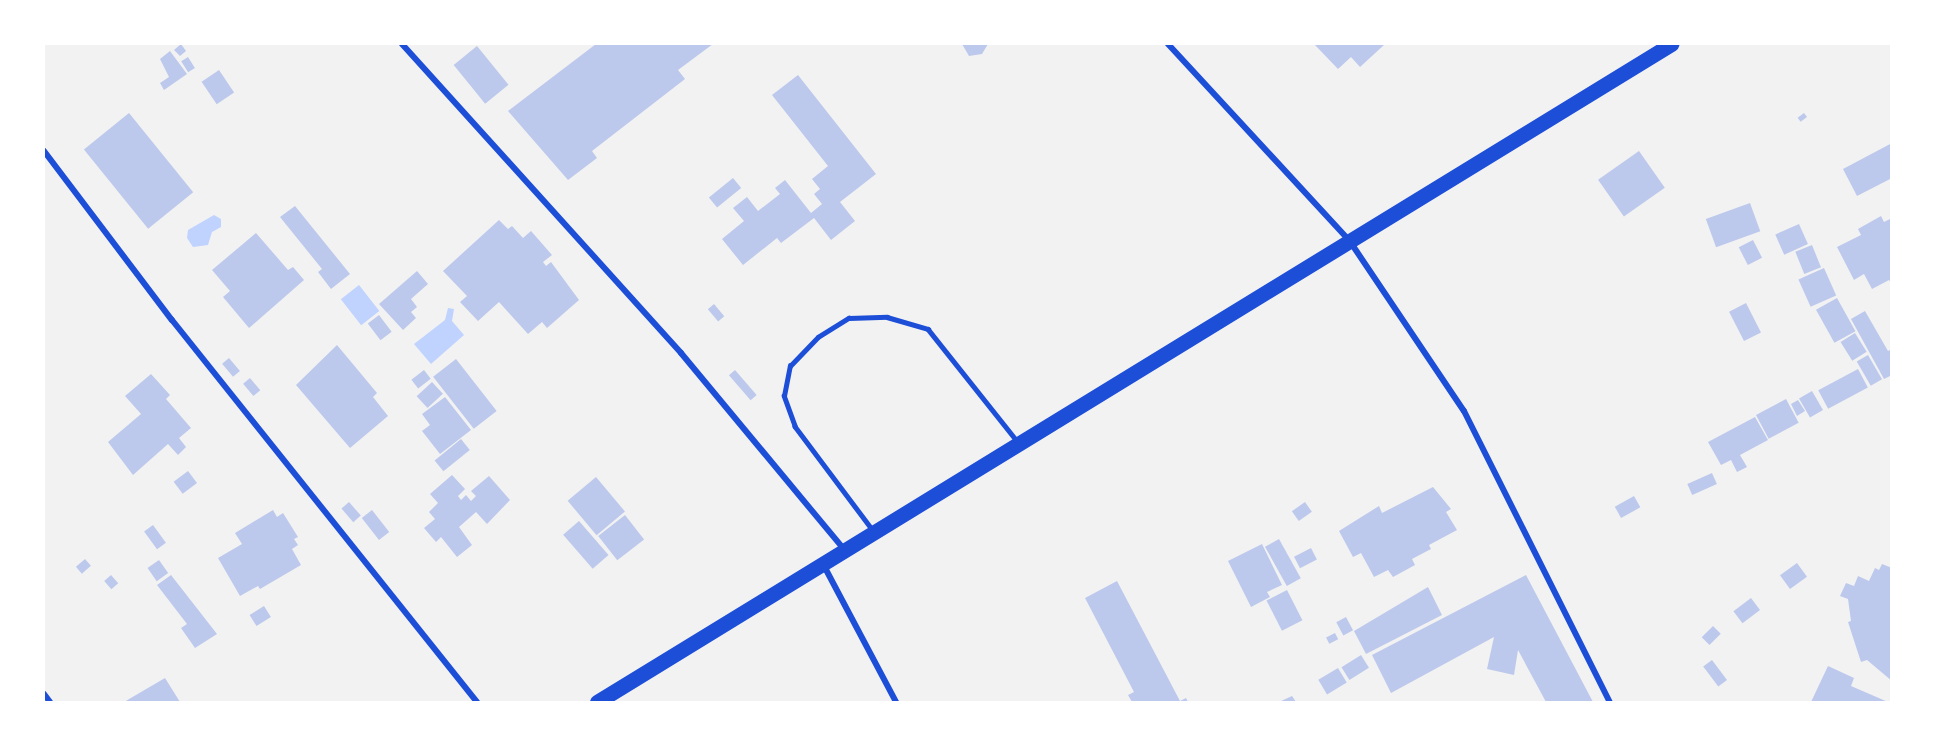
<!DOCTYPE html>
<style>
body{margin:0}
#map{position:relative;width:1935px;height:746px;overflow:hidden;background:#f2f2f2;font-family:"Golos Text",sans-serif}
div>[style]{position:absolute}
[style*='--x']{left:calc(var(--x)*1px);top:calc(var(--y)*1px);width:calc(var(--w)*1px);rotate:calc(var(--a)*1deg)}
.water>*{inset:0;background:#bfd3fe;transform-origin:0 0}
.building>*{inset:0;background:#bdc9ec;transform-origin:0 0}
.service>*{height:4.5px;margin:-2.25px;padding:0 2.25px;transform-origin:2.25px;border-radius:2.25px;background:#1d4ed8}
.minor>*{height:6px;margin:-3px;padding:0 3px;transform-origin:3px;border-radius:3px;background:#1d4ed8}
.primary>*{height:15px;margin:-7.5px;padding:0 7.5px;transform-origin:7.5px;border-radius:7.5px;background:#1d4ed8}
span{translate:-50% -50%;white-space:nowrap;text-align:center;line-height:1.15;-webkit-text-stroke:4.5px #fff;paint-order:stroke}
.frame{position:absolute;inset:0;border:45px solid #fff;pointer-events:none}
</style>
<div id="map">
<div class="water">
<div style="clip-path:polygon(214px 215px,221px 219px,221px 227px,212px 232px,208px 245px,193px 247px,187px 238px,188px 230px)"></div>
<div style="left:359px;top:285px;width:33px;height:23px;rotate:52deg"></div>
<div style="clip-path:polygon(448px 308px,454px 309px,452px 321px,464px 335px,431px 364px,414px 344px,445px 320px)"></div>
</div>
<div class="building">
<div style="clip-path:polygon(181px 44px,186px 51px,180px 56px,174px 50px)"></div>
<div style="clip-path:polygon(596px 44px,713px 44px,678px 70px,685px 79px,592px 151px,597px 158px,568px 180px,508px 111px)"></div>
<div style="clip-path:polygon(962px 44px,988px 44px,982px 54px,969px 56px)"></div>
<div style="clip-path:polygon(1314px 44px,1383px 44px,1384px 45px,1360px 67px,1351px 57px,1338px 69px)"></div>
<div style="left:477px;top:46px;width:50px;height:30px;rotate:51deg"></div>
<div style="clip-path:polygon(170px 51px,187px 74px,164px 90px,160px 83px,169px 77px,160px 59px)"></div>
<div style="left:188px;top:57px;width:13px;height:8px;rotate:58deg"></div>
<div style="left:219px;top:70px;width:27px;height:21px;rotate:56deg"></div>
<div style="clip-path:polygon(798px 75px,876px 174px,840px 202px,855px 221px,831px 240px,814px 218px,781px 243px,777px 238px,743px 265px,722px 239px,744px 221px,733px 208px,747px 197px,758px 211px,780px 194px,775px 188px,785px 180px,811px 213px,822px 204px,814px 194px,820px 189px,812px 179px,828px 166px,772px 95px)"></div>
<div style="left:129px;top:113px;width:102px;height:58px;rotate:51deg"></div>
<div style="left:1804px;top:113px;width:5px;height:8px;rotate:53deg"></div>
<div style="clip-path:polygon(1892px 143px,1892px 178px,1857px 196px,1843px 169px)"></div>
<div style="left:1639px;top:151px;width:45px;height:50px;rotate:55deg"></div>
<div style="left:733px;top:178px;width:13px;height:31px;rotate:51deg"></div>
<div style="left:1750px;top:203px;width:30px;height:47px;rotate:70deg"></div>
<div style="clip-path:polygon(295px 206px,350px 274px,331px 289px,318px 272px,322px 269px,280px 217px)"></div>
<div style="clip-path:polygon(1881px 216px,1884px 222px,1892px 218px,1892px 284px,1889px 280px,1872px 289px,1864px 274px,1854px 280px,1837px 247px,1861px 235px,1858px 229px)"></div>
<div style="clip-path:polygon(499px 220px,508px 229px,512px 226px,523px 238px,531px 231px,552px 255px,543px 262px,546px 266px,551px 262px,579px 300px,547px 328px,542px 322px,528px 334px,499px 302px,478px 321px,460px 302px,467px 296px,443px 271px)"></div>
<div style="left:1799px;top:224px;width:22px;height:26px;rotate:66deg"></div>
<div style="clip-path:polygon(256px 233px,288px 270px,293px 267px,304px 280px,249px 328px,223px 297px,230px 291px,212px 270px)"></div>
<div style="left:1753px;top:240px;width:20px;height:16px;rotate:63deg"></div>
<div style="left:1812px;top:245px;width:24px;height:18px;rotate:68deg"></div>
<div style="left:1824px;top:268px;width:30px;height:28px;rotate:66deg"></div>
<div style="clip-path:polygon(417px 271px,428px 284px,411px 299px,417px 307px,411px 312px,416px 318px,403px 330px,379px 304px)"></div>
<div style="left:1837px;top:298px;width:38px;height:24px;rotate:61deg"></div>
<div style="left:1746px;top:303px;width:33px;height:19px;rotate:63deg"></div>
<div style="left:714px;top:304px;width:16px;height:8px;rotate:50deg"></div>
<div style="clip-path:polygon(1865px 311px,1888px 351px,1892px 349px,1892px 375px,1884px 379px,1851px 319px)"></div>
<div style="left:379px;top:315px;width:21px;height:14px;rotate:53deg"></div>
<div style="left:1855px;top:333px;width:22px;height:17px;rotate:58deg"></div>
<div style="clip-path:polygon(337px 345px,377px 393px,373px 397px,388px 416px,350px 448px,296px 385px)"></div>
<div style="left:1868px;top:355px;width:28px;height:13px;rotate:60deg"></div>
<div style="left:229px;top:358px;width:17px;height:9px;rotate:50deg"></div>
<div style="left:456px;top:359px;width:66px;height:29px;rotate:52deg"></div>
<div style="left:1858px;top:369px;width:21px;height:45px;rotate:62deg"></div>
<div style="left:424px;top:370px;width:11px;height:16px;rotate:52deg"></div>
<div style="left:735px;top:370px;width:33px;height:8px;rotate:49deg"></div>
<div style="clip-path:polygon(151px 374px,170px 395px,166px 399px,191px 428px,179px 438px,186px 447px,178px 455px,168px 444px,133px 475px,108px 442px,141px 414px,125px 396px)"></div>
<div style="left:250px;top:378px;width:16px;height:9px;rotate:50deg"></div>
<div style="left:432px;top:382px;width:16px;height:21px;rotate:47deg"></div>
<div style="left:1812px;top:391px;width:22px;height:15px;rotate:60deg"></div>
<div style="clip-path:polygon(445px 397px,471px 430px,440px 454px,422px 431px,430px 425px,422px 414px)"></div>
<div style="left:1786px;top:399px;width:27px;height:34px;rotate:62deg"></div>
<div style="clip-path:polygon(1798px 400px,1805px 411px,1797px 416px,1791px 404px)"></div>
<div style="clip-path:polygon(1755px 417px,1768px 440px,1740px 455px,1747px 467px,1737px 472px,1731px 460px,1721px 465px,1708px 442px)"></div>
<div style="left:461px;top:439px;width:14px;height:34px;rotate:51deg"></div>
<div style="left:188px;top:471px;width:15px;height:18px;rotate:53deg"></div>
<div style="left:1712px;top:473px;width:12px;height:27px;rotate:66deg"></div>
<div style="clip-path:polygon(452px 475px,465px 489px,458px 496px,461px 500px,466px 495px,471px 501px,476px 496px,471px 491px,489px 476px,510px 500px,487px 524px,476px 512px,459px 527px,472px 545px,457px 557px,441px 537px,436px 542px,424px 528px,435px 519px,429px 512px,438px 503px,430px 494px)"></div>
<div style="left:596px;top:477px;width:45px;height:37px;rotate:50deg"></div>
<div style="clip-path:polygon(1433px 487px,1451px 509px,1446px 512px,1457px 530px,1429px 545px,1431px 549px,1412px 559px,1415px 565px,1393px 577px,1388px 570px,1374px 577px,1361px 553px,1353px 557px,1339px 531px,1379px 506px,1382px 513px)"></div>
<div style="left:1634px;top:496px;width:13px;height:22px;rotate:61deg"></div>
<div style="left:349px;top:502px;width:18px;height:10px;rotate:49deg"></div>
<div style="left:1305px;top:502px;width:12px;height:16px;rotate:55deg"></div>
<div style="clip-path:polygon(273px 510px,277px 517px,283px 513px,298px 537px,294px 539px,298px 545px,292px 549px,301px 565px,260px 589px,258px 586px,240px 596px,218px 558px,242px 544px,235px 533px)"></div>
<div style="left:372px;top:510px;width:28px;height:13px;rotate:52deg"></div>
<div style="left:625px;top:515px;width:31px;height:34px;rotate:52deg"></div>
<div style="left:579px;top:521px;width:45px;height:21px;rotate:49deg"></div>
<div style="left:153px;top:525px;width:22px;height:11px;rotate:54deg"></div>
<div style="left:1279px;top:539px;width:45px;height:16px;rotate:61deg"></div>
<div style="clip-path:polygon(1262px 544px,1282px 585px,1267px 592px,1270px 597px,1251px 607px,1228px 561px)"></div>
<div style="left:1311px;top:548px;width:13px;height:19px;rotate:63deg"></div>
<div style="left:85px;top:559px;width:9px;height:12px;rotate:49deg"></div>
<div style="left:159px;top:560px;width:16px;height:14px;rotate:55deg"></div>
<div style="left:1797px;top:563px;width:17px;height:21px;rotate:54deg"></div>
<div style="clip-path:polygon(1882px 564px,1892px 568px,1892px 681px,1867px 660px,1861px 662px,1848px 622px,1851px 621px,1848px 599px,1840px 596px,1846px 583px,1854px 586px,1858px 576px,1869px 581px,1875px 568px,1879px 570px)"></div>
<div style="left:111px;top:575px;width:11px;height:9px;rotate:49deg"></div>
<div style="clip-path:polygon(171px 575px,217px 634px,195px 648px,181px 628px,187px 624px,157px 585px)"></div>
<div style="clip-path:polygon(1526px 575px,1593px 702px,1546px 702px,1518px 650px,1514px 675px,1487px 669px,1494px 637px,1391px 693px,1372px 655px)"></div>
<div style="clip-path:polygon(1117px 581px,1180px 701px,1186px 698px,1188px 702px,1132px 702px,1128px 695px,1134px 692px,1085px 598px)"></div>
<div style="clip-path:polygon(1428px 587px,1442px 615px,1366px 654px,1354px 631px)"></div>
<div style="left:1287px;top:590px;width:34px;height:23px;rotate:63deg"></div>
<div style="left:1751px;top:598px;width:15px;height:22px;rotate:53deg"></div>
<div style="left:264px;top:606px;width:13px;height:17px;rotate:58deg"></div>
<div style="left:1346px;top:617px;width:15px;height:11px;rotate:62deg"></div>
<div style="left:1713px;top:626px;width:11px;height:16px;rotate:45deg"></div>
<div style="left:1335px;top:633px;width:7px;height:10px;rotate:63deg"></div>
<div style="left:1361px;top:655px;width:15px;height:23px;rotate:58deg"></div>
<div style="left:1712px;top:660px;width:25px;height:11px;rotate:53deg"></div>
<div style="clip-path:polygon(1828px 666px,1854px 678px,1851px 686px,1888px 702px,1811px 702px)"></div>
<div style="left:1338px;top:668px;width:17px;height:23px;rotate:59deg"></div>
<div style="clip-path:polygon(165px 678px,180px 702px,124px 702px)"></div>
<div style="clip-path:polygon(1292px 696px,1296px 702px,1279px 702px)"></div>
</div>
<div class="service">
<div style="--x:872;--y:530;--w:129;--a:-126.8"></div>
<div style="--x:795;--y:427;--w:33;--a:-110"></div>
<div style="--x:784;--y:396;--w:31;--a:-79"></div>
<div style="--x:790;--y:366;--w:40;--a:-46"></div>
<div style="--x:818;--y:337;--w:36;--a:-32"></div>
<div style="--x:849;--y:318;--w:38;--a:-2"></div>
<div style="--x:887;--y:317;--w:43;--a:16.3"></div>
<div style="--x:928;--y:329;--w:143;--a:51.5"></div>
</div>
<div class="minor">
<div style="--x:402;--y:44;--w:416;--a:47.9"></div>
<div style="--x:681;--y:353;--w:255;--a:50.3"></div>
<div style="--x:1168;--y:44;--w:267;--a:47.3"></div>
<div style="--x:1349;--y:240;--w:206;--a:56.1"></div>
<div style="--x:1464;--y:411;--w:326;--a:63.4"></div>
<div style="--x:44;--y:151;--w:212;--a:52.9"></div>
<div style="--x:172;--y:320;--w:489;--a:51.4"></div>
<div style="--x:823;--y:564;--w:156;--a:62.1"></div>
<div style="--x:44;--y:694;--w:10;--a:53"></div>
</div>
<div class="primary">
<div style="--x:597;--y:702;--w:1260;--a:-31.49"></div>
</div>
<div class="frame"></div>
</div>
